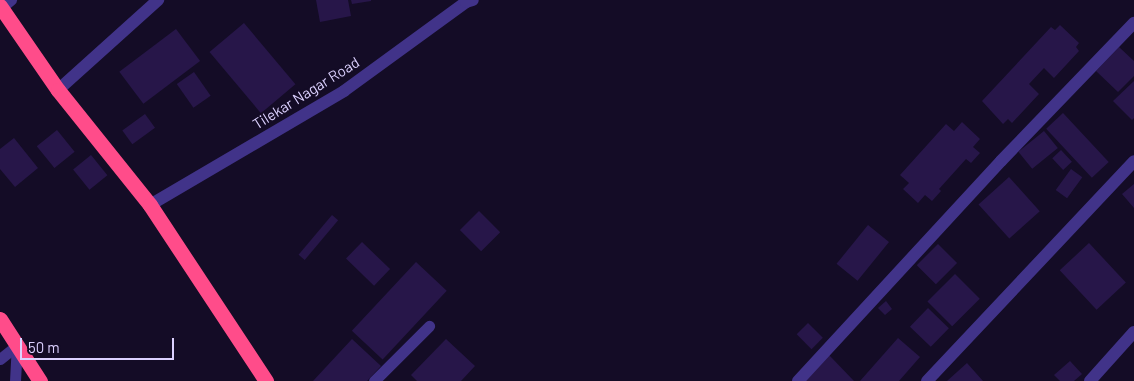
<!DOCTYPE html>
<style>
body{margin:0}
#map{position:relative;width:1134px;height:381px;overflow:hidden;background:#140c26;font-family:Barlow,sans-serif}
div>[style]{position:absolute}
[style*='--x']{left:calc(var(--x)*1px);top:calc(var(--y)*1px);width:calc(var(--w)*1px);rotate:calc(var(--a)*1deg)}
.building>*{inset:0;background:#271649;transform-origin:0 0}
.lane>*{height:11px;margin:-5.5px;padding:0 5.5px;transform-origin:5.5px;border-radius:5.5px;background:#413389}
.street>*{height:12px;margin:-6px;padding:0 6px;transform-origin:6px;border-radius:6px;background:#413389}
.highway>*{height:15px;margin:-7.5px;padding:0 7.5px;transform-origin:7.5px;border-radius:7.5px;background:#ff4c8a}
span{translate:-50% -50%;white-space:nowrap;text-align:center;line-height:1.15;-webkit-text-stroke:4px #140c26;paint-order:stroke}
.street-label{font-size:15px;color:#dcd1ff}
.scale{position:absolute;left:20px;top:338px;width:154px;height:22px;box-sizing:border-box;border:2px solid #dcd1ff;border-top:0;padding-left:6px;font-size:15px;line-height:18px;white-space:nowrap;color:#dcd1ff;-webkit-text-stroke:4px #140c26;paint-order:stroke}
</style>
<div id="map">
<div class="building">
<div style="clip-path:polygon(316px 0,348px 0,351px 16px,320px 22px)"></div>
<div style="clip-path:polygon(351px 0,371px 0,371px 1px,352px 4px)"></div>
<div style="left:244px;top:23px;width:80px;height:45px;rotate:50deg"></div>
<div style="clip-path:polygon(1060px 25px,1079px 43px,1076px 47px,1079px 51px,1054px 78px,1044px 68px,1029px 84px,1039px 94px,1012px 123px,1008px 119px,1003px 124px,982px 101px,1051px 27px,1055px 30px)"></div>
<div style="left:176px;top:29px;width:40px;height:71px;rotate:53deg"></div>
<div style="clip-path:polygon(1119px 47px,1134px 61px,1134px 76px,1118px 92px,1096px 71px)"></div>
<div style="left:194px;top:72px;width:29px;height:21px;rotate:55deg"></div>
<div style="clip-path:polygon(1134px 81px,1134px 118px,1132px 120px,1113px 101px)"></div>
<div style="left:1063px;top:113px;width:67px;height:23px;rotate:47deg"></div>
<div style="left:145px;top:114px;width:17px;height:28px;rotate:54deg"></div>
<div style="clip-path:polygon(962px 122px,980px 139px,973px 147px,980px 153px,971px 163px,966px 159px,939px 189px,941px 191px,932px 201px,925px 195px,918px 203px,903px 189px,909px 183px,900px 175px,946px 124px,954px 131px)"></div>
<div style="left:57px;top:130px;width:28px;height:26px;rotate:51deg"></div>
<div style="left:1044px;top:131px;width:22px;height:33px;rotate:51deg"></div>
<div style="clip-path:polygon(14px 138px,38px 168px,15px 187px,0 169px,0 149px)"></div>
<div style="left:1061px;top:150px;width:16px;height:12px;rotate:47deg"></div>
<div style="left:91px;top:155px;width:26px;height:23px;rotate:51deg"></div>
<div style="left:1071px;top:169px;width:14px;height:26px;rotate:36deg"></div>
<div style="left:1009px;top:177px;width:46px;height:41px;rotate:48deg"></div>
<div style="clip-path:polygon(1134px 184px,1134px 208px,1122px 194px)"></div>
<div style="left:479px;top:211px;width:30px;height:27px;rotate:45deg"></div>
<div style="left:332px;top:215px;width:8px;height:52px;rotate:40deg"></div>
<div style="left:868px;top:225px;width:27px;height:50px;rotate:39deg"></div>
<div style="left:362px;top:242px;width:39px;height:23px;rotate:44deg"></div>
<div style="left:1089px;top:243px;width:54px;height:40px;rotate:47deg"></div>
<div style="left:938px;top:244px;width:27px;height:30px;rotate:45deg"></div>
<div style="left:416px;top:262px;width:42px;height:94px;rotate:43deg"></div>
<div style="left:955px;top:274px;width:35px;height:39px;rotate:45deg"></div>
<div style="clip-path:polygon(886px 301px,892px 309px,885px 315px,878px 308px)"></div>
<div style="left:928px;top:308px;width:29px;height:26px;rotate:44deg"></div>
<div style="left:808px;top:323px;width:21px;height:16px;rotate:45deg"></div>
<div style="clip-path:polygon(898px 338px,920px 357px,899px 381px,860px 381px)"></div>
<div style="clip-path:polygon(352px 339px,381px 366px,367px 381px,313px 381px)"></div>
<div style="clip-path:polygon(446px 339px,475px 366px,461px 381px,417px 381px,411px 375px)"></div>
<div style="clip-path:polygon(829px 355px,854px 381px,803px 381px)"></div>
<div style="clip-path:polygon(1070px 361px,1082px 374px,1074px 381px,1060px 381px,1054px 375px)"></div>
<div style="clip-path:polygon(967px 363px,983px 381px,947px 381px)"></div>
</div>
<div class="lane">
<div style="--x:0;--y:359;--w:22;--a:-39"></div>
<div style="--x:15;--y:381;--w:36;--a:-87"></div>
<div style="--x:374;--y:381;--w:78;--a:-45"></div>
</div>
<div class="street">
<div style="--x:1;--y:8;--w:13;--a:-39"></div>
<div style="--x:58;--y:90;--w:135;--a:-42"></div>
<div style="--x:150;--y:205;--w:225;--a:-30.4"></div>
<div style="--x:344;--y:91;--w:151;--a:-36.1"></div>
<div style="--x:466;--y:2;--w:7;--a:-16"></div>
<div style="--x:798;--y:381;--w:299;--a:-47.3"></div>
<div style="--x:1001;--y:161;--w:192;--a:-46.1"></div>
<div style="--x:927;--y:381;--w:302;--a:-46.7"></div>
<div style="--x:1090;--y:381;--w:66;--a:-48.1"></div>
</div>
<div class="highway">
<div style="--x:0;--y:6;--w:102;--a:55.4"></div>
<div style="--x:58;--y:90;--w:147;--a:51.3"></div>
<div style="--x:150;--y:205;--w:211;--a:56.6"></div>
<div style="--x:0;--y:319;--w:74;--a:57.2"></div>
</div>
<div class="street-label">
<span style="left:306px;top:93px;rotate:-32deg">Tilekar Nagar Road</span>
</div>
<div class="scale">50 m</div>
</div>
